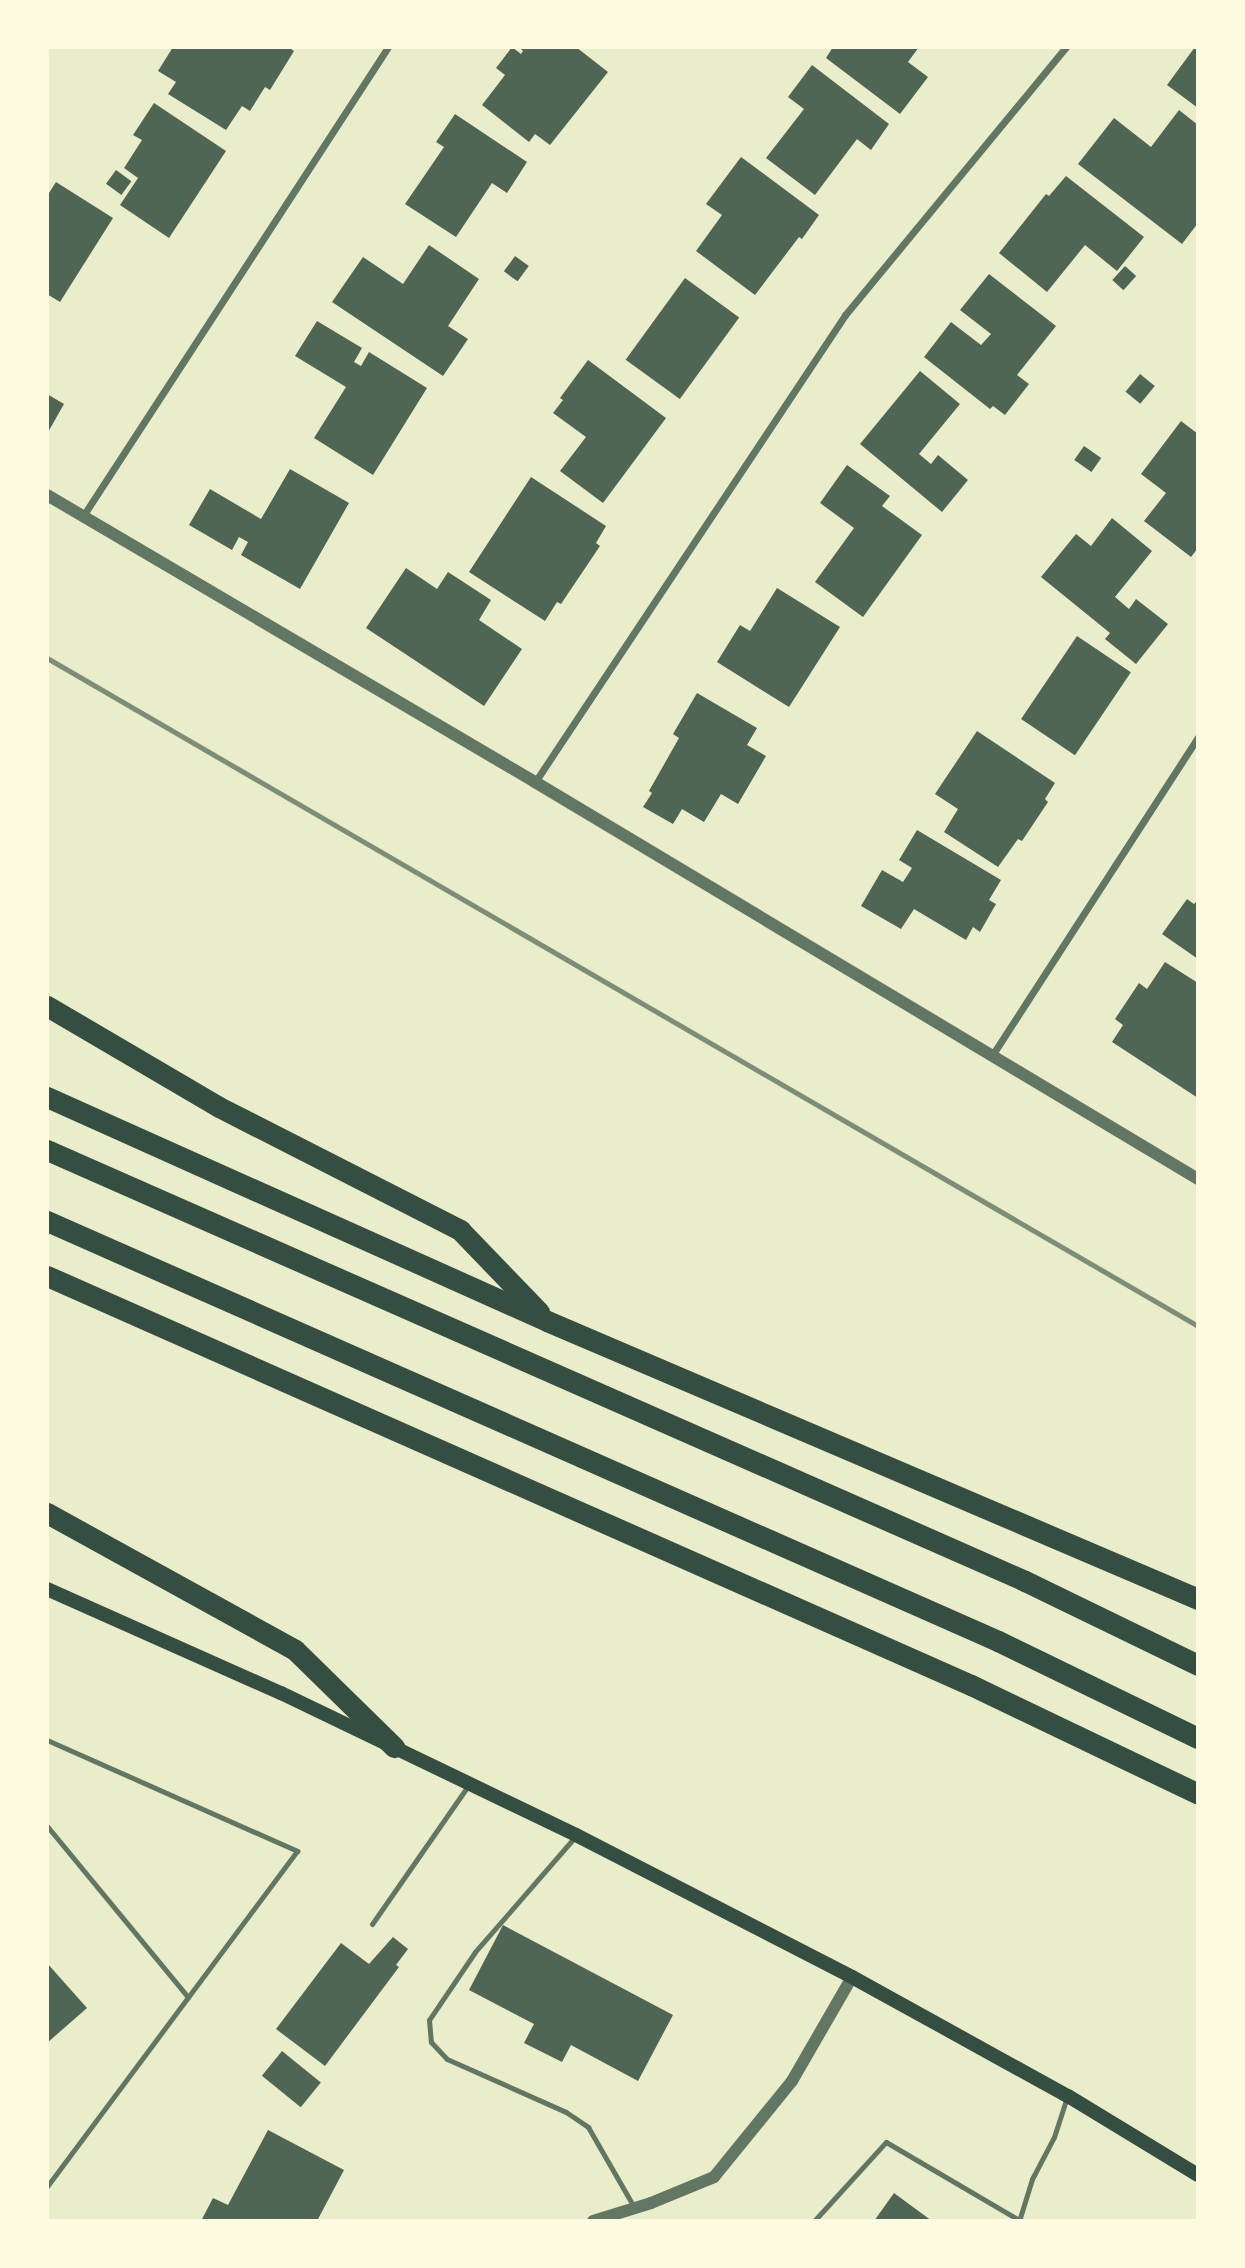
<!DOCTYPE html>
<style>
body{margin:0}
#map{position:relative;width:1245px;height:2268px;overflow:hidden;background:#e9edc9;font-family:"PT Serif",serif}
div>[style]{position:absolute}
[style*='--x']{left:calc(var(--x)*1px);top:calc(var(--y)*1px);width:calc(var(--w)*1px);rotate:calc(var(--a)*1deg)}
.building>*{inset:0;background:#4f6655;transform-origin:0 0}
.service>*{height:5px;margin:-2.5px;padding:0 2.5px;transform-origin:2.5px;border-radius:2.5px;background:#617663}
.minor>*{height:7px;margin:-3.5px;padding:0 3.5px;transform-origin:3.5px;border-radius:3.5px;background:#617663}
.tertiary>*{height:12px;margin:-6px;padding:0 6px;transform-origin:6px;border-radius:6px;background:#617663}
.secondary>*{height:14px;margin:-7px;padding:0 7px;transform-origin:7px;border-radius:7px;background:#344e41}
.motorway>*{height:21px;margin:-10.5px;padding:0 10.5px;transform-origin:10.5px;border-radius:10.5px;background:#344e41}
.rail>*{height:5px;margin:-2.5px;padding:0 2.5px;transform-origin:2.5px;border-radius:2.5px;background:#7c8e77}
span{translate:-50% -50%;white-space:nowrap;text-align:center;line-height:1.15;-webkit-text-stroke:7px #fefae0;paint-order:stroke}
.frame{position:absolute;inset:0;border:49px solid #fefae0;pointer-events:none}
</style>
<div id="map">
<div class="building">
<div style="clip-path:polygon(173px 47px,288px 47px,294px 51px,270px 90px,265px 87px,250px 111px,242px 106px,226px 130px,168px 94px,176px 82px,158px 71px)"></div>
<div style="clip-path:polygon(512px 47px,521px 54px,523px 51px,519px 47px,576px 47px,608px 72px,550px 145px,535px 134px,529px 142px,482px 105px,505px 75px,496px 68px)"></div>
<div style="clip-path:polygon(833px 47px,919px 47px,908px 62px,928px 77px,900px 114px,826px 58px)"></div>
<div style="clip-path:polygon(1195px 47px,1198px 47px,1198px 108px,1167px 85px)"></div>
<div style="clip-path:polygon(812px 65px,889px 124px,871px 150px,857px 139px,815px 195px,766px 158px,804px 109px,788px 97px)"></div>
<div style="clip-path:polygon(154px 103px,226px 151px,169px 238px,120px 205px,138px 178px,124px 168px,142px 140px,133px 135px)"></div>
<div style="clip-path:polygon(1179px 110px,1198px 125px,1198px 223px,1182px 244px,1078px 164px,1114px 118px,1151px 147px)"></div>
<div style="clip-path:polygon(455px 114px,527px 162px,507px 193px,492px 183px,456px 237px,405px 204px,444px 147px,436px 142px)"></div>
<div style="clip-path:polygon(741px 157px,819px 215px,802px 239px,799px 237px,755px 295px,696px 251px,722px 215px,706px 204px)"></div>
<div style="left:116px;top:170px;width:19px;height:17px;rotate:36deg"></div>
<div style="clip-path:polygon(1066px 176px,1144px 237px,1117px 271px,1085px 245px,1047px 292px,999px 253px,1046px 194px,1049px 196px)"></div>
<div style="clip-path:polygon(56px 182px,113px 218px,60px 302px,47px 294px,47px 196px)"></div>
<div style="clip-path:polygon(429px 245px,479px 279px,448px 326px,468px 339px,443px 376px,332px 302px,363px 257px,403px 284px)"></div>
<div style="left:515px;top:256px;width:17px;height:19px;rotate:36deg"></div>
<div style="left:1125px;top:266px;width:15px;height:19px;rotate:42deg"></div>
<div style="clip-path:polygon(989px 274px,1056px 326px,1017px 375px,1029px 384px,1005px 415px,993px 406px,990px 409px,924px 357px,951px 322px,981px 345px,991px 334px,960px 310px)"></div>
<div style="left:685px;top:278px;width:67px;height:101px;rotate:36deg"></div>
<div style="clip-path:polygon(317px 321px,362px 348px,354px 362px,361px 366px,369px 352px,427px 388px,373px 475px,314px 438px,346px 387px,295px 356px)"></div>
<div style="clip-path:polygon(588px 360px,666px 418px,603px 503px,560px 471px,586px 437px,553px 413px,563px 400px,560px 398px)"></div>
<div style="clip-path:polygon(920px 371px,960px 404px,919px 454px,931px 464px,938px 455px,968px 480px,942px 512px,860px 444px)"></div>
<div style="left:1140px;top:374px;width:19px;height:23px;rotate:39deg"></div>
<div style="clip-path:polygon(47px 394px,64px 404px,47px 434px)"></div>
<div style="clip-path:polygon(1181px 421px,1198px 434px,1198px 548px,1191px 557px,1144px 521px,1166px 493px,1141px 474px)"></div>
<div style="left:1084px;top:446px;width:21px;height:17px;rotate:35deg"></div>
<div style="clip-path:polygon(847px 465px,890px 496px,882px 506px,922px 535px,863px 617px,815px 582px,854px 528px,820px 503px)"></div>
<div style="clip-path:polygon(290px 469px,349px 503px,300px 589px,241px 555px,248px 542px,239px 537px,232px 550px,189px 525px,210px 489px,261px 519px)"></div>
<div style="clip-path:polygon(531px 477px,606px 526px,596px 543px,600px 546px,561px 604px,557px 602px,545px 621px,469px 572px)"></div>
<div style="clip-path:polygon(1112px 518px,1152px 551px,1115px 597px,1129px 609px,1136px 599px,1168px 624px,1136px 664px,1105px 639px,1110px 633px,1041px 577px,1076px 534px,1091px 546px)"></div>
<div style="clip-path:polygon(406px 568px,437px 589px,448px 572px,491px 600px,479px 620px,522px 649px,484px 706px,366px 628px)"></div>
<div style="clip-path:polygon(777px 588px,840px 627px,789px 707px,717px 662px,740px 625px,750px 631px)"></div>
<div style="left:1077px;top:636px;width:65px;height:100px;rotate:34deg"></div>
<div style="clip-path:polygon(697px 693px,757px 728px,747px 745px,766px 756px,738px 804px,721px 794px,704px 822px,682px 809px,673px 824px,643px 807px,652px 793px,649px 791px,679px 738px,673px 734px)"></div>
<div style="clip-path:polygon(977px 731px,1055px 783px,1045px 799px,1048px 802px,1022px 841px,1018px 839px,998px 867px,944px 832px,958px 809px,935px 794px)"></div>
<div style="clip-path:polygon(917px 830px,1001px 880px,989px 900px,996px 904px,980px 932px,973px 927px,966px 940px,914px 909px,901px 929px,861px 906px,882px 870px,903px 882px,912px 868px,899px 860px)"></div>
<div style="clip-path:polygon(1187px 899px,1194px 904px,1198px 900px,1198px 959px,1162px 934px)"></div>
<div style="clip-path:polygon(1165px 962px,1198px 983px,1198px 1098px,1112px 1042px,1123px 1025px,1115px 1019px,1139px 983px,1147px 989px)"></div>
<div style="clip-path:polygon(503px 1925px,673px 2015px,638px 2081px,571px 2045px,562px 2062px,524px 2043px,534px 2024px,469px 1990px)"></div>
<div style="clip-path:polygon(393px 1937px,408px 1949px,396px 1965px,399px 1967px,325px 2066px,276px 2029px,341px 1943px,369px 1964px)"></div>
<div style="clip-path:polygon(47px 1963px,87px 2008px,47px 2043px)"></div>
<div style="left:282px;top:2051px;width:50px;height:32px;rotate:39deg"></div>
<div style="clip-path:polygon(268px 2130px,344px 2170px,317px 2221px,201px 2221px,213px 2198px,228px 2205px)"></div>
<div style="clip-path:polygon(894px 2193px,932px 2221px,874px 2221px)"></div>
</div>
<div class="service">
<div style="--x:47;--y:1740;--w:274;--a:23.9"></div>
<div style="--x:297;--y:1851;--w:419;--a:126.7"></div>
<div style="--x:47;--y:1826;--w:222;--a:50.5"></div>
<div style="--x:574;--y:1838;--w:151;--a:131"></div>
<div style="--x:475;--y:1952;--w:82;--a:124.1"></div>
<div style="--x:429;--y:2020;--w:22;--a:85"></div>
<div style="--x:431;--y:2042;--w:23;--a:47"></div>
<div style="--x:447;--y:2059;--w:130;--a:24"></div>
<div style="--x:566;--y:2112;--w:27;--a:34"></div>
<div style="--x:588;--y:2127;--w:92;--a:60.1"></div>
<div style="--x:372;--y:1924;--w:168;--a:-55.2"></div>
<div style="--x:814;--y:2221;--w:107;--a:-47.7"></div>
<div style="--x:886;--y:2142;--w:154;--a:30.4"></div>
<div style="--x:1019;--y:2221;--w:44;--a:-72.8"></div>
<div style="--x:1032;--y:2179;--w:47;--a:-62.4"></div>
<div style="--x:1054;--y:2137;--w:42;--a:-72"></div>
</div>
<div class="minor">
<div style="--x:83;--y:516;--w:559;--a:-56.96"></div>
<div style="--x:535;--y:782;--w:561;--a:-56.42"></div>
<div style="--x:845;--y:315;--w:347;--a:-50.5"></div>
<div style="--x:993;--y:1054;--w:378;--a:-57.1"></div>
</div>
<div class="tertiary">
<div style="--x:47;--y:495;--w:566;--a:30.46"></div>
<div style="--x:535;--y:782;--w:773;--a:30.91"></div>
<div style="--x:593;--y:2221;--w:61;--a:-17.2"></div>
<div style="--x:651;--y:2203;--w:68;--a:-22.4"></div>
<div style="--x:714;--y:2177;--w:124;--a:-50.9"></div>
<div style="--x:792;--y:2081;--w:120;--a:-60"></div>
</div>
<div class="secondary">
<div style="--x:47;--y:1589;--w:256;--a:24"></div>
<div style="--x:281;--y:1693;--w:327;--a:25.7"></div>
<div style="--x:576;--y:1835;--w:310;--a:27.2"></div>
<div style="--x:852;--y:1977;--w:247;--a:28.9"></div>
<div style="--x:1068;--y:2096;--w:152;--a:31.3"></div>
</div>
<div class="motorway">
<div style="--x:47;--y:1006;--w:199;--a:30.4"></div>
<div style="--x:219;--y:1107;--w:271;--a:27"></div>
<div style="--x:460;--y:1230;--w:114;--a:46.1"></div>
<div style="--x:47;--y:1097;--w:548;--a:24.13"></div>
<div style="--x:547;--y:1321;--w:708;--a:23.12"></div>
<div style="--x:47;--y:1150;--w:1069;--a:23.78"></div>
<div style="--x:1025;--y:1581;--w:192;--a:25.9"></div>
<div style="--x:47;--y:1221;--w:1040;--a:23.83"></div>
<div style="--x:998;--y:1641;--w:222;--a:25.9"></div>
<div style="--x:47;--y:1276;--w:1010;--a:23.88"></div>
<div style="--x:971;--y:1685;--w:252;--a:25.6"></div>
<div style="--x:47;--y:1513;--w:283;--a:28.9"></div>
<div style="--x:295;--y:1650;--w:139;--a:44.4"></div>
</div>
<div class="rail">
<div style="--x:47;--y:658;--w:1331;--a:30.13"></div>
</div>
<div class="frame"></div>
</div>
